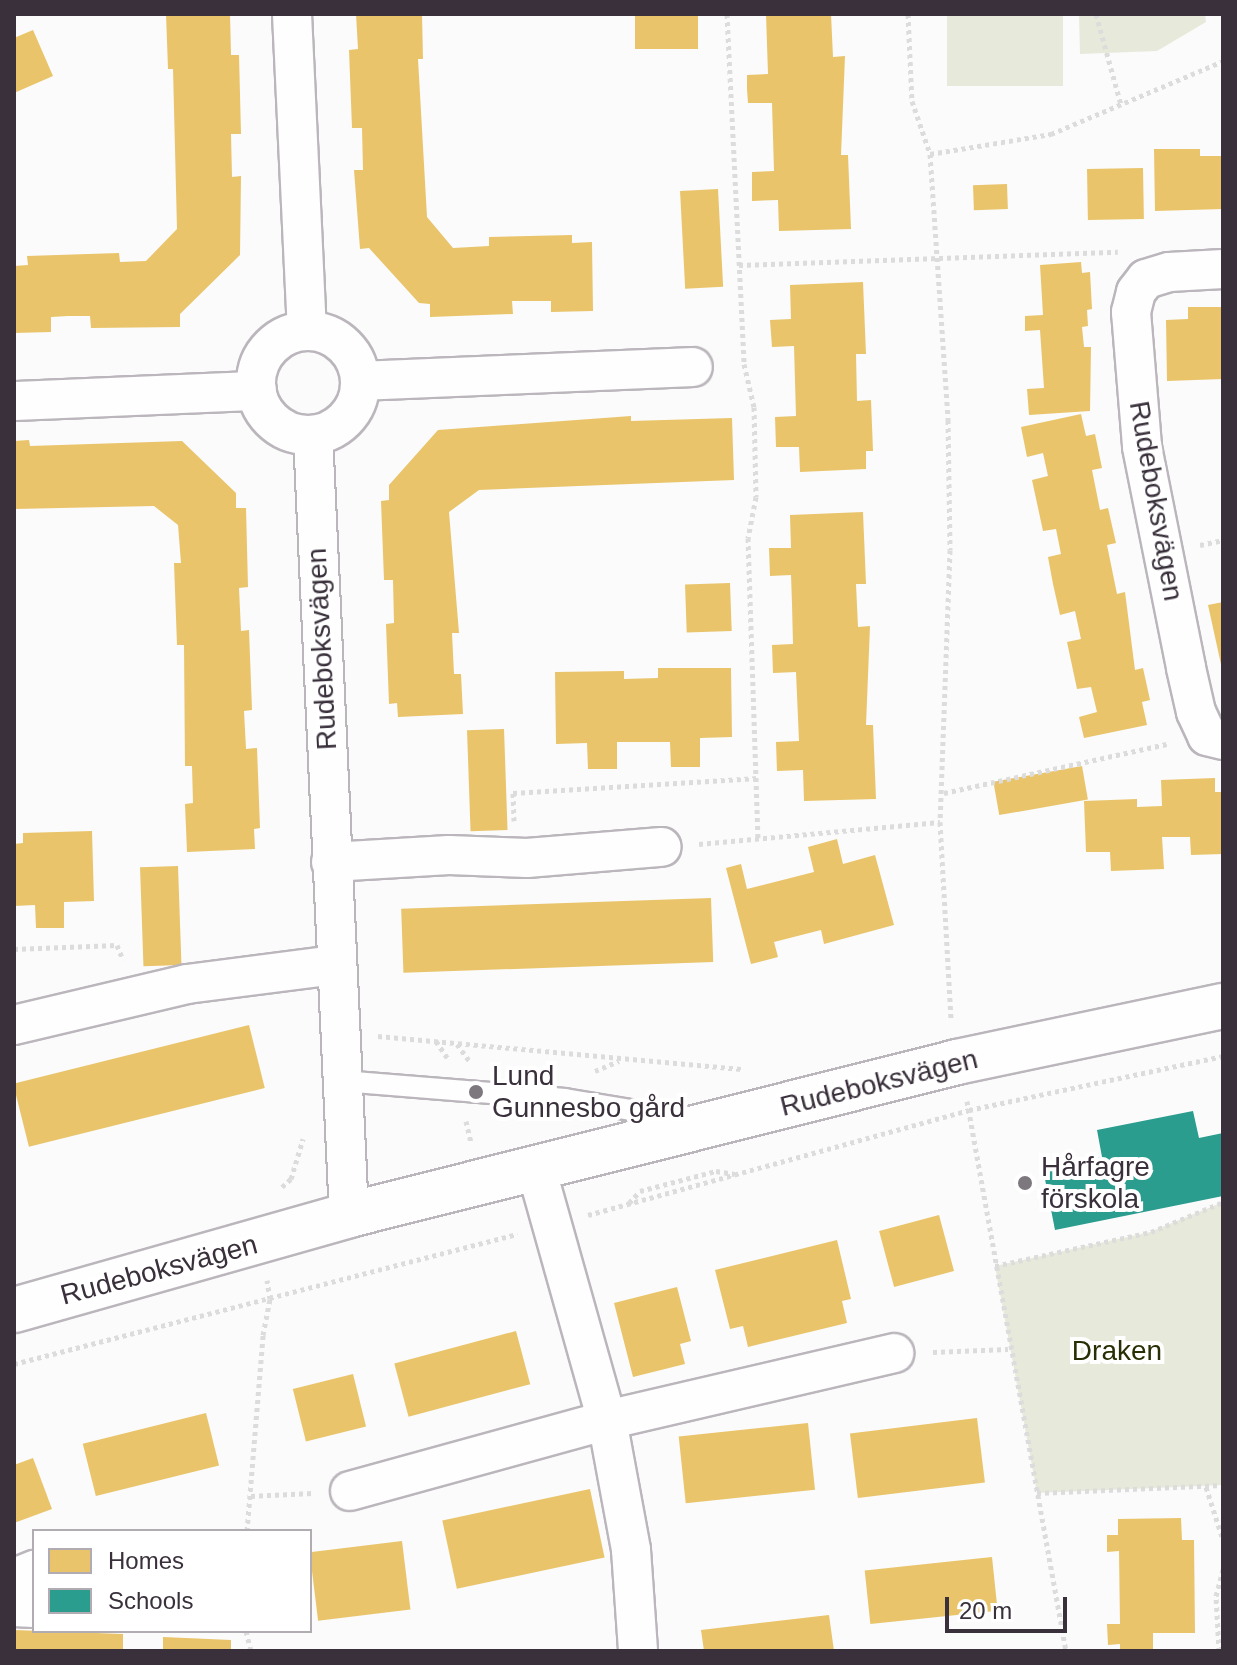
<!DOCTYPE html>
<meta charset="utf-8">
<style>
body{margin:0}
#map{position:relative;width:1237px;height:1665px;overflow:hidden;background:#fbfbfb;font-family:Helvetica,sans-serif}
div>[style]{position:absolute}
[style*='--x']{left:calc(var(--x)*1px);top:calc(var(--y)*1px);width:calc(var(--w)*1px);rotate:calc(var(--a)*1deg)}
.green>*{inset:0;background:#e7eada;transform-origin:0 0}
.homes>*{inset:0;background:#e9c46a;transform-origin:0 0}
.schools>*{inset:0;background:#2a9d8f}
.path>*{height:5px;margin-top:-2.5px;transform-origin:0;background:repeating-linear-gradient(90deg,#dcdcdc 0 4px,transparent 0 8px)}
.roads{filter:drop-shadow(2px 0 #bbb6bc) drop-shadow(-2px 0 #bbb6bc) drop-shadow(0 2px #bbb6bc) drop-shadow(0 -2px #bbb6bc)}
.lane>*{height:20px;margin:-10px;padding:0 10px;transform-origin:10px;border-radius:10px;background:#fefefe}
.street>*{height:38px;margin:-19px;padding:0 19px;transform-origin:19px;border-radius:19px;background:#fefefe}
.street>.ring{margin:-19px;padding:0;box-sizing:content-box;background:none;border:38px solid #fefefe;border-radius:50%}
.secondary>*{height:44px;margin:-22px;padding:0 22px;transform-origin:22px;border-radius:22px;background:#fefefe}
.dots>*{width:22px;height:22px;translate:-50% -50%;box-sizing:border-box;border:4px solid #fff;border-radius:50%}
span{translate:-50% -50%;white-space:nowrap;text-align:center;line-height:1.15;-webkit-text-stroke:8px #fff;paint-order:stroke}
.street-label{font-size:28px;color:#39303b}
.poi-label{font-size:28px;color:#39303b}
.left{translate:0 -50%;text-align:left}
.park-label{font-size:28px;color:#292f04}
.frame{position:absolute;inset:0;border:16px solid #39303b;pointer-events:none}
.legend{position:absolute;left:32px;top:1529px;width:280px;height:104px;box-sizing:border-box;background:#fff;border:2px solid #b0acb1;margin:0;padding:10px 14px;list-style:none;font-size:24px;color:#39303b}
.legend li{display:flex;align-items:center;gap:16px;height:40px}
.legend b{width:40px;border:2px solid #b0acb1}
.scale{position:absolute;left:945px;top:1597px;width:122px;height:36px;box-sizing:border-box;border:4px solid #39303b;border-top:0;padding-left:10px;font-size:24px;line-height:28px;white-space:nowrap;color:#39303b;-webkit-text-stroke:6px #fff;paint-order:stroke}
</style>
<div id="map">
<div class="green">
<div style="left:947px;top:14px;width:116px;height:72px"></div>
<div style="clip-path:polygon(1079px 14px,1205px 14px,1206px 22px,1157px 51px,1080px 54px)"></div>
<div style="clip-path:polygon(1223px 1202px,1223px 1485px,1037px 1493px,995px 1266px,1150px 1232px)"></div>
</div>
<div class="homes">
<div style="clip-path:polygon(166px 14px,230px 14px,231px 55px,239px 55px,241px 134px,231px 134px,232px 177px,241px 176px,240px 255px,180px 314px,180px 327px,91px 328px,90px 316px,68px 316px,51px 317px,51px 332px,14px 333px,14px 266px,28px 265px,27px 256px,119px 253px,120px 262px,146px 261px,177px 229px,173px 69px,168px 69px)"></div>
<div style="clip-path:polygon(356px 14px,422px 14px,423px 59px,418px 59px,427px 217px,453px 248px,489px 246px,489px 237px,572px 235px,572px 243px,592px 242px,593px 311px,551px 312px,551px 301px,512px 301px,513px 314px,430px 317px,430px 304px,419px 303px,369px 248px,360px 249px,354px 170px,363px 170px,362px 128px,352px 128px,349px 50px,358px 49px)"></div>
<div style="left:635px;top:14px;width:63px;height:35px"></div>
<div style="clip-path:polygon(766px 14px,831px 14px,833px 57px,845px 56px,841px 155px,848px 155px,851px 229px,779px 231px,778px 200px,752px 201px,752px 172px,774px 171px,772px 103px,748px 103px,747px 89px,747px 75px,768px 74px)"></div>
<div style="clip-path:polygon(33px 30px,53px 76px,14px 93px,14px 38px)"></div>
<div style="clip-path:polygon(1154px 149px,1200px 149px,1200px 156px,1223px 156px,1223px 209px,1155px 211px)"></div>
<div style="left:1143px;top:168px;width:51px;height:56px;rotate:89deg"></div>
<div style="left:1007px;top:184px;width:25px;height:34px;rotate:88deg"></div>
<div style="left:718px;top:189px;width:98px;height:38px;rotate:87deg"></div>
<div style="clip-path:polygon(1081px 262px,1082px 273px,1090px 272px,1092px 309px,1087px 310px,1088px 326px,1082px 327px,1084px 347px,1091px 347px,1090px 411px,1029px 415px,1027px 389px,1044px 388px,1040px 330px,1025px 331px,1025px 316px,1043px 315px,1040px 265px)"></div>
<div style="clip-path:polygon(863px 282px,866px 354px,856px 354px,857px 401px,871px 400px,873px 451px,866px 451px,866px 469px,800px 472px,799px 447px,776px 447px,775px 417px,796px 416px,794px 346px,772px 347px,770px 320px,791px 319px,790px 285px)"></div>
<div style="clip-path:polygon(1188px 307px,1223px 307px,1223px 379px,1167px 381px,1166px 320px,1188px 319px)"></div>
<div style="clip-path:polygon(1081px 414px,1086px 436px,1095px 434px,1102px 468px,1092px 470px,1100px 510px,1108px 508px,1116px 543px,1107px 545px,1117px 594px,1125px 592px,1135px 670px,1143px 668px,1150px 700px,1142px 702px,1147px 725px,1084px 738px,1079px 717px,1097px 712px,1091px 687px,1077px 689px,1067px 642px,1081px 639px,1075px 611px,1060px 615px,1053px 584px,1048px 557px,1061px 554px,1056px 529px,1043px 531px,1032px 480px,1048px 476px,1043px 453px,1027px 457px,1021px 427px)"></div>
<div style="clip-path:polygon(631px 416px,631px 421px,732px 418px,734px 480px,479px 490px,449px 512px,459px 633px,452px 633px,454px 674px,461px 674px,463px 714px,398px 717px,397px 703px,389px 704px,386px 624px,394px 623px,393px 580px,384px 580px,381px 501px,389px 500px,389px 485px,438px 430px)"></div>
<div style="clip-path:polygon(29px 440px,30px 446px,182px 441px,236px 493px,236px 508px,246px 508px,248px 587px,239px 588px,241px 631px,249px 630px,252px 710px,244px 711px,246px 749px,257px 748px,260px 828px,254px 829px,255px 849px,187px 852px,185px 804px,193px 803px,192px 766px,185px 766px,184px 645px,177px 645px,174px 563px,181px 563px,178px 525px,154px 506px,14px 509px,14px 441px)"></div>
<div style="clip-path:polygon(863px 512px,866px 584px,856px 584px,858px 627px,870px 626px,866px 725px,873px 725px,876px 799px,804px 801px,803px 770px,777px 771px,776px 742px,799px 741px,796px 672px,773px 673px,772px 645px,793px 644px,792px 604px,791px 575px,770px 576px,769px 548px,791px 548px,790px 515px)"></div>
<div style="left:730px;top:583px;width:48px;height:45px;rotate:88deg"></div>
<div style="clip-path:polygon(1223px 602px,1223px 669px,1222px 669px,1208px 605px)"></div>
<div style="clip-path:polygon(658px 668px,731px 668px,732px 737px,700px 738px,700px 767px,671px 767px,670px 742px,617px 742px,617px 769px,588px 769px,587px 743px,556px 744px,555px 672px,624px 671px,624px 679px,658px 678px)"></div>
<div style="left:504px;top:729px;width:101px;height:37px;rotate:88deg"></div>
<div style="left:1082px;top:766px;width:34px;height:90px;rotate:80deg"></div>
<div style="clip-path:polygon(1215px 778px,1215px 792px,1223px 792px,1223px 854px,1191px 855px,1190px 837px,1162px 837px,1164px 869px,1111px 871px,1110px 852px,1086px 852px,1084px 801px,1137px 799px,1137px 807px,1162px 806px,1161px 780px)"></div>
<div style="clip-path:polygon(92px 831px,94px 901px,64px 902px,64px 928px,36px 928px,35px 905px,14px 906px,14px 844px,23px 843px,23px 833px)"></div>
<div style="clip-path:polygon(837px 839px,843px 864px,875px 855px,894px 925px,824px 944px,821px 930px,774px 942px,778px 957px,751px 964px,726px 868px,741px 864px,747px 889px,814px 872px,808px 847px)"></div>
<div style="left:178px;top:866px;width:99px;height:38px;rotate:88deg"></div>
<div style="left:711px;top:898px;width:64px;height:310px;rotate:88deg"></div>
<div style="left:249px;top:1025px;width:65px;height:243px;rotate:76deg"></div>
<div style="left:939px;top:1215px;width:58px;height:62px;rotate:75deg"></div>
<div style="clip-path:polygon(837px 1240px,851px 1299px,842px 1301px,847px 1323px,748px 1347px,743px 1326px,730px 1329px,715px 1270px)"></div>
<div style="clip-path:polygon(677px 1287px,691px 1341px,680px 1344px,685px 1364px,633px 1377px,614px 1303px)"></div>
<div style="left:516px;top:1331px;width:55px;height:126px;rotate:75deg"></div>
<div style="left:353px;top:1374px;width:54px;height:62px;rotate:76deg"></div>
<div style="left:206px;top:1413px;width:54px;height:127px;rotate:76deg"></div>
<div style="left:977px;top:1418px;width:65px;height:128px;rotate:83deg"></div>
<div style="left:808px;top:1423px;width:67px;height:130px;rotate:84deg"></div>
<div style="clip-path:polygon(33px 1458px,52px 1509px,14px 1523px,14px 1465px)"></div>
<div style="left:590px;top:1489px;width:70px;height:151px;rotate:78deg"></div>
<div style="clip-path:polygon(1181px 1518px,1182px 1540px,1194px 1540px,1195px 1633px,1153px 1633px,1153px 1651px,1120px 1651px,1120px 1644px,1108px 1645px,1107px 1624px,1120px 1624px,1119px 1551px,1107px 1552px,1107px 1535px,1118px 1535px,1118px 1519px)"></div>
<div style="left:402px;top:1541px;width:69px;height:93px;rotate:83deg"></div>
<div style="left:992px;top:1557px;width:54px;height:128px;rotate:84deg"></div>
<div style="clip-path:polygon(829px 1615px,834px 1651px,704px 1651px,701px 1630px)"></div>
<div style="clip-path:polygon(14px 1630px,123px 1634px,123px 1651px,14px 1651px)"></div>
<div style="clip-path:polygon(163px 1637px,231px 1640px,231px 1651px,163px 1651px)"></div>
</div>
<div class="schools">
<div style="clip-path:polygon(1193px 1111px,1199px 1138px,1223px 1133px,1223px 1196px,1055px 1230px,1043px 1169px,1102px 1157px,1097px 1130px)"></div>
</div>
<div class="path">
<div style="--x:727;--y:14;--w:350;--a:87.2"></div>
<div style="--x:744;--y:364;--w:44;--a:76.9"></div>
<div style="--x:754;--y:407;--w:90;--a:88.7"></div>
<div style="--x:756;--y:497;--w:42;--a:101"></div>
<div style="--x:748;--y:538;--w:301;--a:88.1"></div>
<div style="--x:908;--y:14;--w:87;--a:87.4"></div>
<div style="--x:912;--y:101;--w:56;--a:71.2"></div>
<div style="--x:930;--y:154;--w:267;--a:86.1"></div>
<div style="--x:948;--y:420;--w:130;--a:89.1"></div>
<div style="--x:950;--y:550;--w:272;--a:92.1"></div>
<div style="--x:940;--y:822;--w:199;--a:86.8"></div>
<div style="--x:1096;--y:14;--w:94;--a:74.6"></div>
<div style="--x:930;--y:154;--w:123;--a:-9.4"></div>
<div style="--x:1051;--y:134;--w:187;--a:-23"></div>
<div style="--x:739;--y:265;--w:379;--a:-2"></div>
<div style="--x:1200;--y:545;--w:24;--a:-12"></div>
<div style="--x:944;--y:793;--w:228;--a:-12.4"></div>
<div style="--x:514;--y:821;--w:28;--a:-92"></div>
<div style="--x:513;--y:793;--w:246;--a:-3.5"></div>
<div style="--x:699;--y:844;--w:242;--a:-5.2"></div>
<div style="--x:14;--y:949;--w:103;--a:-2.2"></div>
<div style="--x:117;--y:945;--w:16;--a:68"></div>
<div style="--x:378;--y:1036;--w:365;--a:5.2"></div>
<div style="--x:436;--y:1041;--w:22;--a:56"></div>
<div style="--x:457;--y:1044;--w:22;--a:54"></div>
<div style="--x:595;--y:1071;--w:26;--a:-23"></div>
<div style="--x:967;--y:1101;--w:559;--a:79.8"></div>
<div style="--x:466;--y:1121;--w:23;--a:77"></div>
<div style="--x:282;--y:1187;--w:12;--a:-42"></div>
<div style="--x:291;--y:1179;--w:42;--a:-73.3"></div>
<div style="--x:629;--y:1203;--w:16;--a:-47"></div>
<div style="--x:640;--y:1191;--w:79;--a:-14.7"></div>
<div style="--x:716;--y:1171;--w:19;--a:9"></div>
<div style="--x:588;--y:1215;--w:395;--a:-15.4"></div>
<div style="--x:969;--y:1110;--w:260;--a:-12"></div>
<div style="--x:995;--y:1266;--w:160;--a:-12.3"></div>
<div style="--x:1151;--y:1232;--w:78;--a:-22.6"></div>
<div style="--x:933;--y:1352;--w:75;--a:-2.3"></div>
<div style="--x:14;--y:1364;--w:520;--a:-14.49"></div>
<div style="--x:1206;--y:1487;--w:56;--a:72.2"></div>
<div style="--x:1037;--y:1493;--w:186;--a:-2.5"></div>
<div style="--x:251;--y:1496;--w:62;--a:-2.8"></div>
<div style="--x:247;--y:1531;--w:197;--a:-85.3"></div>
<div style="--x:263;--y:1335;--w:37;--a:-79"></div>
<div style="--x:270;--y:1299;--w:19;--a:-99"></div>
<div style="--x:246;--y:1631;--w:21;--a:76"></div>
<div style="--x:1219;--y:1651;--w:55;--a:-93.1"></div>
<div style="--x:1216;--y:1596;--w:28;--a:-75"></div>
</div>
<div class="roads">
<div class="lane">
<div style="--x:342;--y:1081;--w:224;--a:4.6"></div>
<div style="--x:565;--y:1099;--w:122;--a:9.5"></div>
</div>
<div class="street">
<div style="--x:292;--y:14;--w:317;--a:87.3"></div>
<div style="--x:1223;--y:269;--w:54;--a:176.8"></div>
<div style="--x:1169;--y:272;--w:24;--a:163"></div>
<div style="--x:1146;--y:279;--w:16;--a:128"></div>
<div style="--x:1136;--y:292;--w:21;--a:104"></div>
<div style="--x:1131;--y:312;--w:135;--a:85.3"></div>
<div style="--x:1142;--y:447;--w:225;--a:78.7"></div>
<div style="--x:1186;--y:668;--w:45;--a:77.2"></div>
<div style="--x:1196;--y:712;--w:26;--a:65"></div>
<div style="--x:1207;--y:736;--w:16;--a:14"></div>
<div class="ring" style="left:256px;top:331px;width:66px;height:66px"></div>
<div style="--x:360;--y:381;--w:333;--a:-2.4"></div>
<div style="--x:14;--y:401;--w:243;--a:-2.4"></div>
<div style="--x:313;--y:435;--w:781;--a:87.36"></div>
<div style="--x:331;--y:862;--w:118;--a:-3.4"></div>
<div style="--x:449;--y:855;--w:78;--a:2.2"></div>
<div style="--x:527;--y:858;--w:135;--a:-4.7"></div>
<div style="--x:14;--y:1025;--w:178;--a:-13.3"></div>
<div style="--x:187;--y:984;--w:150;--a:-7.3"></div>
<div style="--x:536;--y:1168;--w:262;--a:74.3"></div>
<div style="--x:607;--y:1420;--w:132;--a:79.5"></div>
<div style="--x:631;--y:1550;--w:101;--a:86"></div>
<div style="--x:350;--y:1491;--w:267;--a:-15.4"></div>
<div style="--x:607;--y:1420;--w:295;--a:-13.1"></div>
<div style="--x:14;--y:1578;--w:22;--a:-22"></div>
<div style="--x:14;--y:1607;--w:20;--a:3"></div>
</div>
<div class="secondary">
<div style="--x:14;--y:1310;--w:348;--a:-15.8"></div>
<div style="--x:349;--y:1215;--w:627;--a:-14.12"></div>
<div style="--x:957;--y:1062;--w:272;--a:-11.9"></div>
</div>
</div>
<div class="dots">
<div style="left:476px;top:1092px;background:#7d777e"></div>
<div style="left:1025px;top:1183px;background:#7d777e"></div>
</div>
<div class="street-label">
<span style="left:1156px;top:501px;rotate:80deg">Rudeboksvägen</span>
<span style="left:322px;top:649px;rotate:-93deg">Rudeboksvägen</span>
<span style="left:879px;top:1083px;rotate:-14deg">Rudeboksvägen</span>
<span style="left:159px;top:1270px;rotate:-15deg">Rudeboksvägen</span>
</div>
<div class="poi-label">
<span class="left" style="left:492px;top:1092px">Lund<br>Gunnesbo gård</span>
<span class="left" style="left:1041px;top:1183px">Hårfagre<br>förskola</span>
</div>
<div class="park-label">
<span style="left:1117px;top:1351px">Draken</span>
</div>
<div class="frame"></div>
<ul class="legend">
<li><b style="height:22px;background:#e9c46a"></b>Homes</li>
<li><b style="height:22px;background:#2a9d8f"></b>Schools</li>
</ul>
<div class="scale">20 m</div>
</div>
